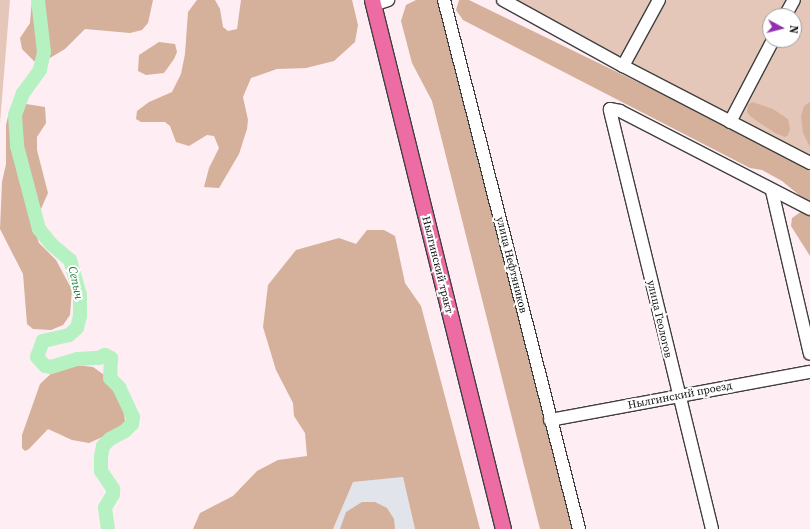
<!DOCTYPE html>
<meta charset="utf-8">
<style>
body{margin:0}
#map{position:relative;width:810px;height:529px;overflow:hidden;background:#feedf3;font-family:"Source Serif 4",serif}
div>[style]{position:absolute}
[style*='--x']{left:calc(var(--x)*1px);top:calc(var(--y)*1px);width:calc(var(--w)*1px);rotate:calc(var(--a)*1deg)}
.industrial>*{inset:0;background:#e1e4eb}
.green>*{inset:0;background:#e5c7b9}
.forest>*{inset:0;background:#d5b09a}
.river>*{height:14px;margin:-7px;padding:0 7px;transform-origin:7px;border-radius:7px;background:#b5f1c1}
.roads{filter:drop-shadow(1px 0 #3f3f3f) drop-shadow(-1px 0 #3f3f3f) drop-shadow(0 1px #3f3f3f) drop-shadow(0 -1px #3f3f3f)}
.minor>*{height:12px;margin:-6px;padding:0 6px;transform-origin:6px;border-radius:6px;background:#fff}
.major>*{height:15px;margin:-7.5px;padding:0 7.5px;transform-origin:7.5px;border-radius:7.5px;background:#ee6ca4}
span{translate:-50% -50%;white-space:nowrap;text-align:center;line-height:1.15;-webkit-text-stroke:4px #fff;paint-order:stroke}
.street-label{font-size:11px;color:#0c0c0c}
.water-label{font-size:12px;color:#1e8739;font-style:italic}
.north{position:absolute;left:762px;top:8px;width:40px;height:40px;box-sizing:border-box;background:#fff;border:1px solid #9e9e9e;border-radius:50%;rotate:97deg;font-size:11px;font-weight:700;line-height:16px;text-align:center;color:#0c0c0c}
.north::after{content:'';display:block;margin:auto;width:14px;height:18px;background:#942fb2;clip-path:polygon(50% 0,100% 100%,50% 72%,0 100%)}
</style>
<div id="map">
<div class="industrial">
<div style="clip-path:polygon(403px 477px,415px 529px,333px 529px,353px 482px)"></div>
</div>
<div class="green">
<div style="clip-path:polygon(0 0,10px 0,0 123px)"></div>
<div style="clip-path:polygon(evenodd,500px 0,810px 0,810px 160px,500px 0,770px 16px,794px 16px,794px 40px,770px 40px,770px 16px)"></div>
</div>
<div class="forest">
<div style="clip-path:polygon(32px 0,153px 0,148px 23px,142px 30px,130px 33px,85px 29px,65px 49px,43px 62px,34px 61px,22px 49px,20px 38px,30px 23px)"></div>
<div style="clip-path:polygon(197px 0,215px 0,220px 9px,223px 27px,228px 31px,237px 29px,241px 0,352px 0,358px 25px,355px 42px,334px 61px,306px 68px,277px 69px,251px 78px,243px 97px,248px 120px,247px 129px,239px 154px,219px 188px,204px 187px,209px 168px,219px 148px,214px 136px,207px 135px,189px 146px,176px 142px,170px 126px,165px 122px,141px 122px,136px 119px,137px 111px,149px 102px,172px 92px,181px 74px,185px 54px,188px 12px)"></div>
<div style="clip-path:polygon(416px 0,439px 0,576px 529px,540px 529px,432px 101px,412px 63px,401px 21px,406px 5px)"></div>
<div style="clip-path:polygon(459px 0,469px 0,810px 166px,810px 204px,782px 181px,762px 170px,750px 168px,463px 20px,456px 10px)"></div>
<div style="clip-path:polygon(159px 42px,175px 44px,177px 52px,174px 59px,164px 73px,146px 75px,138px 71px,139px 55px)"></div>
<div style="clip-path:polygon(752px 102px,773px 109px,788px 119px,790px 129px,788px 135px,785px 137px,775px 133px,751px 117px,747px 112px,748px 105px)"></div>
<div style="clip-path:polygon(810px 102px,810px 147px,803px 133px,801px 116px,804px 106px)"></div>
<div style="clip-path:polygon(20px 103px,45px 107px,46px 123px,37px 137px,37px 150px,48px 193px,36px 220px,35px 232px,39px 243px,56px 260px,72px 290px,70px 315px,63px 325px,51px 330px,33px 329px,27px 324px,23px 274px,0 229px,2px 182px,6px 164px,6px 125px,9px 112px)"></div>
<div style="clip-path:polygon(802px 211px,810px 214px,810px 256px,791px 226px,792px 218px)"></div>
<div style="clip-path:polygon(367px 230px,384px 230px,395px 236px,405px 283px,421px 306px,480px 529px,415px 529px,403px 477px,353px 482px,333px 529px,193px 529px,200px 513px,233px 496px,257px 471px,278px 460px,307px 456px,305px 433px,294px 416px,293px 403px,276px 370px,263px 327px,268px 285px,296px 250px,339px 238px,356px 244px)"></div>
<div style="clip-path:polygon(75px 365px,93px 367px,107px 377px,124px 413px,125px 421px,120px 429px,89px 443px,72px 440px,48px 429px,29px 449px,25px 451px,22px 448px,22px 435px,40px 384px,56px 369px)"></div>
<div style="clip-path:polygon(362px 502px,375px 502px,387px 508px,394px 519px,395px 529px,340px 529px,346px 512px)"></div>
</div>
<div class="river">
<div style="--x:38;--y:0;--w:52;--a:83.4"></div>
<div style="--x:44;--y:52;--w:18;--a:103"></div>
<div style="--x:40;--y:70;--w:29;--a:126"></div>
<div style="--x:23;--y:93;--w:23;--a:110"></div>
<div style="--x:15;--y:115;--w:31;--a:86"></div>
<div style="--x:17;--y:146;--w:86;--a:75.2"></div>
<div style="--x:39;--y:229;--w:19;--a:51"></div>
<div style="--x:51;--y:244;--w:25;--a:40"></div>
<div style="--x:70;--y:260;--w:36;--a:74"></div>
<div style="--x:80;--y:295;--w:21;--a:90"></div>
<div style="--x:80;--y:316;--w:12;--a:104"></div>
<div style="--x:77;--y:328;--w:11;--a:139"></div>
<div style="--x:69;--y:335;--w:27;--a:167"></div>
<div style="--x:43;--y:341;--w:17;--a:111"></div>
<div style="--x:37;--y:357;--w:12;--a:48"></div>
<div style="--x:45;--y:366;--w:6;--a:9"></div>
<div style="--x:51;--y:367;--w:27;--a:-17"></div>
<div style="--x:77;--y:359;--w:22;--a:-3"></div>
<div style="--x:99;--y:358;--w:7;--a:-27"></div>
<div style="--x:105;--y:355;--w:7;--a:27"></div>
<div style="--x:111;--y:358;--w:20;--a:93"></div>
<div style="--x:110;--y:378;--w:13;--a:45"></div>
<div style="--x:119;--y:387;--w:33;--a:65"></div>
<div style="--x:133;--y:417;--w:7;--a:98"></div>
<div style="--x:132;--y:424;--w:10;--a:135"></div>
<div style="--x:125;--y:431;--w:17;--a:152"></div>
<div style="--x:110;--y:439;--w:10;--a:135"></div>
<div style="--x:103;--y:446;--w:10;--a:101"></div>
<div style="--x:101;--y:456;--w:15;--a:90"></div>
<div style="--x:101;--y:471;--w:22;--a:56"></div>
<div style="--x:113;--y:489;--w:5;--a:90"></div>
<div style="--x:113;--y:494;--w:16;--a:120"></div>
<div style="--x:105;--y:508;--w:21;--a:82"></div>
</div>
<div class="roads">
<div class="minor">
<div style="--x:444;--y:0;--w:546;--a:75.68"></div>
<div style="--x:503;--y:0;--w:137;--a:28.8"></div>
<div style="--x:623;--y:66;--w:211;--a:27.4"></div>
<div style="--x:373;--y:5;--w:16;--a:-18"></div>
<div style="--x:785;--y:16;--w:18;--a:-61"></div>
<div style="--x:623;--y:66;--w:75;--a:-61.4"></div>
<div style="--x:730;--y:122;--w:93;--a:-62.3"></div>
<div style="--x:772;--y:191;--w:167;--a:76.9"></div>
<div style="--x:550;--y:420;--w:264;--a:-10.5"></div>
<div style="--x:712;--y:529;--w:432;--a:-103.7"></div>
<div style="--x:610;--y:109;--w:10;--a:11"></div>
<div style="--x:620;--y:111;--w:214;--a:27.3"></div>
</div>
<div class="major">
<div style="--x:372;--y:0;--w:545;--a:76.09"></div>
</div>
</div>
<div class="street-label">
<span style="left:437px;top:265px;rotate:76deg">Нылгинский тракт</span>
<span style="left:511px;top:265px;rotate:76deg">улица Нефтяников</span>
<span style="left:659px;top:319px;rotate:77deg">улица Геологов</span>
<span style="left:680px;top:396px;rotate:-11deg">Нылгинский проезд</span>
</div>
<div class="water-label">
<span style="left:75px;top:283px;rotate:78deg">Сепыч</span>
</div>
<div class="north">N</div>
</div>
